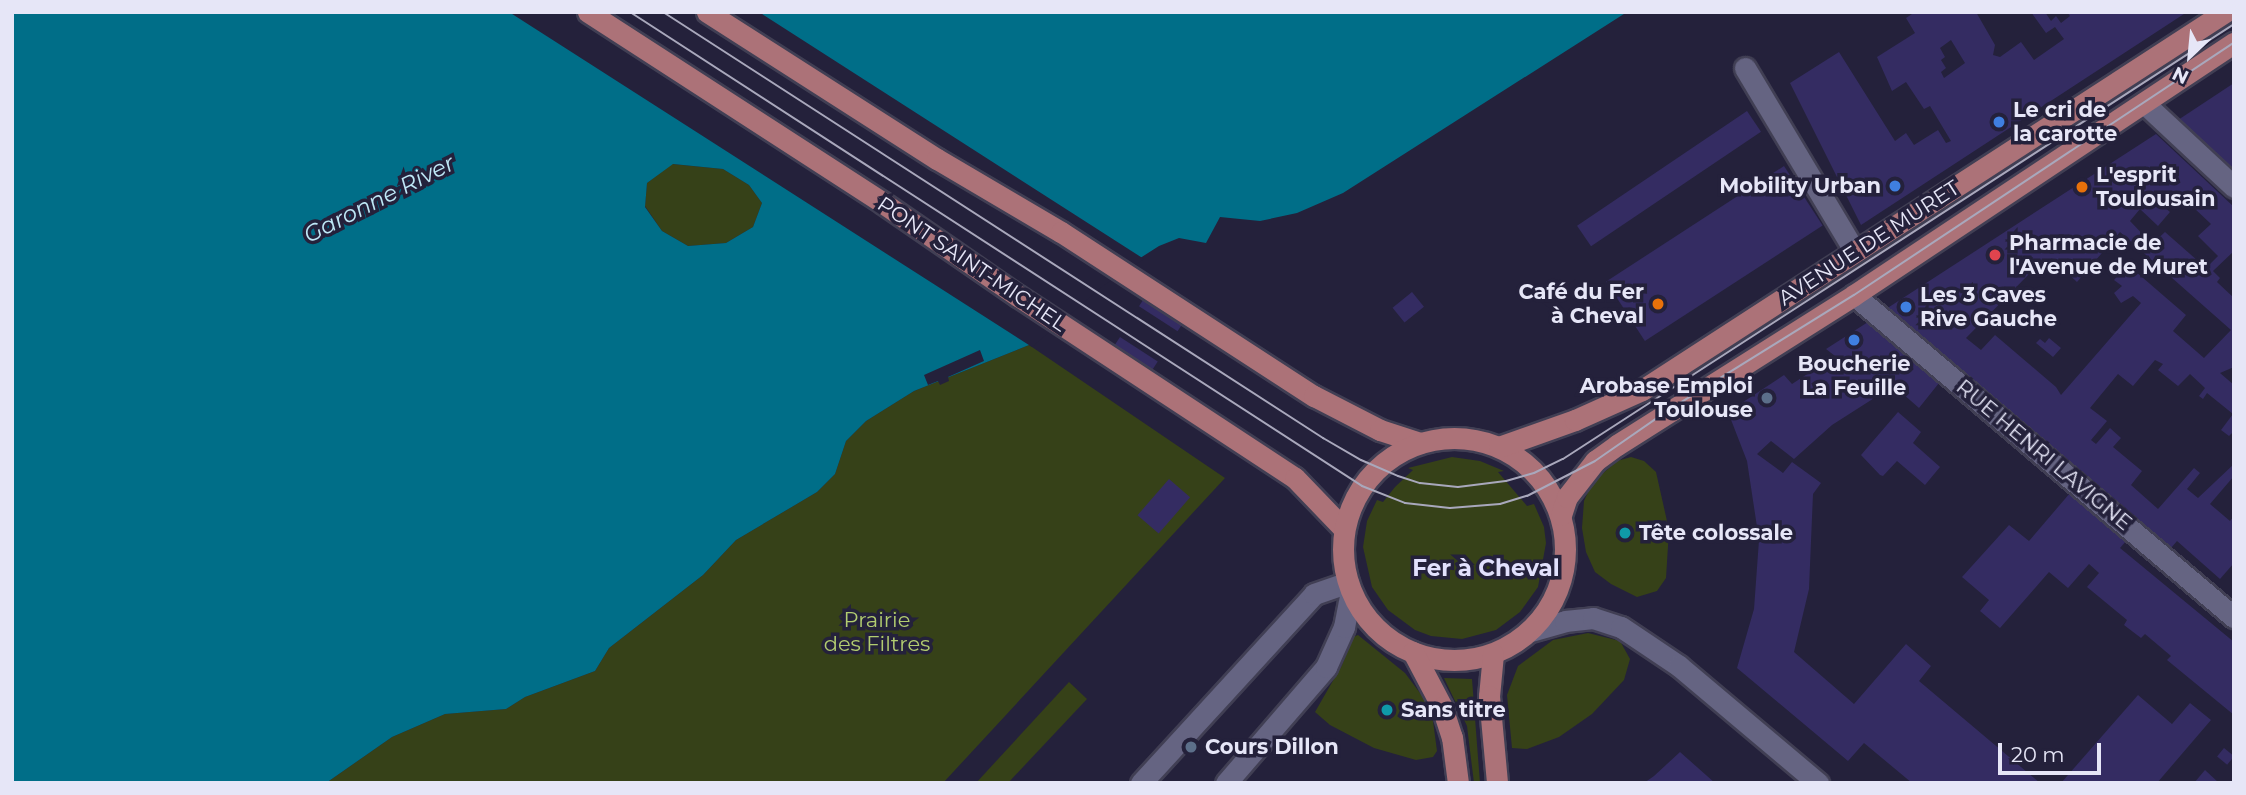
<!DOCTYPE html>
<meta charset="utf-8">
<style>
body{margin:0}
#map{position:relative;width:2246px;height:795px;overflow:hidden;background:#24213b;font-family:Montserrat,sans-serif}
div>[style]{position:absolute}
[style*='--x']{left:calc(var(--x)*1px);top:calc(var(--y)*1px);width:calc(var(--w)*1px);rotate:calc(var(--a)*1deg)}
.green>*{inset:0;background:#364118}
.water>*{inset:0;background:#006e88}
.pier>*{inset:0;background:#24213b}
.building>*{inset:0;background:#342c62;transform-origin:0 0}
.roads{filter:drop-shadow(2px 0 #413f54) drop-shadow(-2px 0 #413f54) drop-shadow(0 2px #413f54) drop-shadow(0 -2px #413f54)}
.minor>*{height:21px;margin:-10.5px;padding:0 10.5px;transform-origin:10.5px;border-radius:10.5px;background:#656482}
.major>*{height:21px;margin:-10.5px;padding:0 10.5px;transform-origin:10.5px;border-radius:10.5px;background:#ac7278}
.major>.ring{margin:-10.5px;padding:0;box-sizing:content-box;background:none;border:21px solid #ac7278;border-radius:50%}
.tram>*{height:2px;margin:-1px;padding:0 1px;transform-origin:1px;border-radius:1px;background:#a9a8bc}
.dots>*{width:19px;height:19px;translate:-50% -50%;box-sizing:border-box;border:4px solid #24213b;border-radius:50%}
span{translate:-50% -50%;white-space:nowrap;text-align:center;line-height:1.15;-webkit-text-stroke:7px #24213b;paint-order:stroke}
.poi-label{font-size:21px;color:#e6e6f7;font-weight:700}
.left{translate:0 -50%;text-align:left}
.right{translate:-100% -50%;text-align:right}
.street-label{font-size:21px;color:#e6e6f7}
.park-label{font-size:21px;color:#b2cc70}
.water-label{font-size:23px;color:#bee8f7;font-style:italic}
.neighbourhood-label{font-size:23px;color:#e2e1fd;font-weight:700}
.frame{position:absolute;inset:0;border:14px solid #e6e6f7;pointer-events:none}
.north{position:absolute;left:2155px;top:21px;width:70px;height:70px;-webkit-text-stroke:5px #24213b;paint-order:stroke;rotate:206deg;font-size:19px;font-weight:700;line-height:28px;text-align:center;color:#e6e6f7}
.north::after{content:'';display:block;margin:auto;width:24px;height:32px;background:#e6e6f7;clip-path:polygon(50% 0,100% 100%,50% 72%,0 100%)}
.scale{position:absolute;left:1998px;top:743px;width:103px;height:32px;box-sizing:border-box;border:4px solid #e6e6f7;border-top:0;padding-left:9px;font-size:21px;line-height:24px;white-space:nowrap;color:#e6e6f7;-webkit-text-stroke:5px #24213b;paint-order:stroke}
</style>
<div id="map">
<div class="green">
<div style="clip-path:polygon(672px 164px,723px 169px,749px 185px,762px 203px,753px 227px,726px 243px,688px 246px,662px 231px,645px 206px,647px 183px)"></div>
<div style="clip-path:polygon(1029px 345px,1225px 478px,943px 783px,326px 783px,392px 737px,445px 714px,506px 709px,525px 697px,595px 671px,609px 648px,703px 575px,736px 540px,817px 492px,835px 474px,846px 441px,866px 421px,914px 391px)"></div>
<div style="clip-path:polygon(1452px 457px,1480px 461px,1504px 471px,1498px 472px,1527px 506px,1534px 504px,1544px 527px,1546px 543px,1538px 587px,1520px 612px,1496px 630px,1462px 639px,1431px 636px,1415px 630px,1388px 610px,1372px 587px,1363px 547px,1367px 521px,1377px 500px,1383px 502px,1395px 487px,1413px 470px,1408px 468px)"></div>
<div style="clip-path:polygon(1631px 457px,1644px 461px,1656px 472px,1669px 530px,1666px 578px,1657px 591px,1637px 597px,1611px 584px,1595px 572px,1586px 552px,1582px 528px,1584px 501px,1592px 483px,1617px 461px)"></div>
<div style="clip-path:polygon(1588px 633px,1620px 641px,1630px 659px,1624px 680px,1592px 714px,1559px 737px,1527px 749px,1512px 748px,1507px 695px,1518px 666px,1553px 640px)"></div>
<div style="clip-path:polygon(1358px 635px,1405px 673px,1423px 697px,1433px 721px,1437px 751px,1433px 757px,1416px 760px,1374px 748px,1330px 725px,1315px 712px,1342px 665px,1353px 637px)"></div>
<div style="clip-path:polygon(1444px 678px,1472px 679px,1480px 783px,1474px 783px,1467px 726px)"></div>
<div style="clip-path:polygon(1069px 682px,1087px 699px,1008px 783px,976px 783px)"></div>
</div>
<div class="water">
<div style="clip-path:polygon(evenodd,12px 12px,1627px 12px,1343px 193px,1297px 213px,1260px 221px,1220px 217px,1206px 243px,1179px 238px,1159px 246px,1101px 283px,1029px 345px,914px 391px,866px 421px,846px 441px,835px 474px,817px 492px,736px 540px,703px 575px,609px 648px,595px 671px,525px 697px,506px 709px,445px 714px,392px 737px,326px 783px,12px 783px,12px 12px,673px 164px,723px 169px,749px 185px,762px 203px,753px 227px,726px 243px,688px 246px,662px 231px,645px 207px,647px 183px,673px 164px)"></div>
</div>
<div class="pier">
<div style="clip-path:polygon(509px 12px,759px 12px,1144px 259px,1103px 286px,1032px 347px)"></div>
<div style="clip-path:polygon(980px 350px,984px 361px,948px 377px,949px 381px,940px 385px,938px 381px,928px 385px,924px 375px)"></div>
</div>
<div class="building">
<div style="clip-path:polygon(evenodd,1915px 12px,1976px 12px,1995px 45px,1993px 55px,2000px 57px,2021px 42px,2034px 60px,2064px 39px,2055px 27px,2046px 33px,2031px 12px,2045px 12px,2051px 21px,2056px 16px,2061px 23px,2070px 16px,2067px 12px,2187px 12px,1861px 225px,1790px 83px,1839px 52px,1895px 141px,1906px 133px,1914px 145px,1938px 130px,1946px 143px,1951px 141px,1930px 106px,1924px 109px,1906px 82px,1892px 91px,1877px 57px,1915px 33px,1906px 18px,1915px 12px,1951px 40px,1965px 63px,1944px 78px,1941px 72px,1946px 68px,1941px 60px,1945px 57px,1940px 48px,1951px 40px)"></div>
<div style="clip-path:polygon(2234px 83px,2234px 170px,2178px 120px)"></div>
<div style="left:1747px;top:111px;width:25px;height:205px;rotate:56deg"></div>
<div style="clip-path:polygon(evenodd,2156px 134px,2234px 207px,2234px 251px,2213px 271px,2220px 278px,2217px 282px,2234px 298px,2234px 367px,2220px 373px,2234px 385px,2234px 431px,2229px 436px,2221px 430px,2233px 414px,2207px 393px,2203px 399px,2199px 396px,2205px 388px,2190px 374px,2178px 386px,2158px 370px,2163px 364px,2155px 360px,2133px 386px,2118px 374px,2090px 408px,2107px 421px,2091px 440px,2096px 444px,2110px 428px,2121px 438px,2113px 447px,2142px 471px,2131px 485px,2158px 509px,2194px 468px,2200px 473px,2187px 489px,2198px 498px,2234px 464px,2234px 476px,2210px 504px,2230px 521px,2234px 516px,2234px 563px,2220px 579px,2177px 541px,2171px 548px,1886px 309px,2156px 134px,2176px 191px,2211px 224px,2198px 236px,2218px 256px,2206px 268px,2165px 232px,2152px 244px,2130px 221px,2140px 209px,2158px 226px,2170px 212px,2162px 205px,2176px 191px,2156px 134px,2120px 232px,2231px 330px,2204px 358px,2173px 331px,2186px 315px,2135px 271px,2129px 277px,2122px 271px,2114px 280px,2122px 286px,2114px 293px,2121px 303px,2133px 296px,2141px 303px,2061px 395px,2056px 387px,1995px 335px,1981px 350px,1966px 338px,2033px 270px,2040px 276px,2046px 270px,2050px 274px,2055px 269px,2062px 275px,2065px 271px,2077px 282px,2120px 232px)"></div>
<div style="left:1784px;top:166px;width:71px;height:212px;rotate:57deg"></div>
<div style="left:1412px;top:292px;width:19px;height:25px;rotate:51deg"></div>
<div style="left:1145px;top:297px;width:46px;height:11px;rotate:33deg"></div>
<div style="clip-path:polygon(1868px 322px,1939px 383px,1919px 408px,1886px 379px,1875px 392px,1879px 395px,1832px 425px,1794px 459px,1771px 441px,1757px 454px,1783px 473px,1792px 462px,1821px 483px,1813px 494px,1809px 589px,1794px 652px,1854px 704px,1906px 644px,1931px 666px,1919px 681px,2040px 783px,1912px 783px,1864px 743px,1848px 761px,1737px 668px,1754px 609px,1759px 540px,1747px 461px,1728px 412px,1784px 375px,1792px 384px,1835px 356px,1826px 349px)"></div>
<div style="left:1120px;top:337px;width:45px;height:12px;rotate:33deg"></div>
<div style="clip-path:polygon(2049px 338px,2061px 348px,2053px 357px,2036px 343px,2040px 339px,2045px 343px)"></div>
<div style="clip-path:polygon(1898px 412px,1921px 432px,1913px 443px,1940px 467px,1925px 485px,1897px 461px,1883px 476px,1880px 475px,1861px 455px)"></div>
<div style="left:1169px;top:479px;width:28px;height:48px;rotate:41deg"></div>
<div style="clip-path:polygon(2070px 493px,2127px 540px,2120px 548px,2234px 642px,2234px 715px,2167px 660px,2171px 656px,2145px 634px,2141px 638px,2124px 625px,2127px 620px,2087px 587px,2099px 573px,2089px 564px,2068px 588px,2049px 572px,2000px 628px,1980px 611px,1989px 600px,1962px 577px,2009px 525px,2029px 541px)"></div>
<div style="clip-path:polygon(2138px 695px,2172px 724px,2190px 703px,2211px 720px,2157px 783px,2061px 783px)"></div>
<div style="left:2224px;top:748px;width:13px;height:11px;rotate:39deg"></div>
<div style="clip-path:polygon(1680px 752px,1715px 783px,1644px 783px,1654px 776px)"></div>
<div style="clip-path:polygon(2205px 770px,2219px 783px,2194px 783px)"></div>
</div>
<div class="roads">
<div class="minor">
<div style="--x:1745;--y:68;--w:214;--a:59.1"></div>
<div style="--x:2144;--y:103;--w:123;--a:43"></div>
<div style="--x:1854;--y:295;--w:498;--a:40.3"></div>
<div style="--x:1531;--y:631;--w:35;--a:-16"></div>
<div style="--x:1565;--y:621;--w:28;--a:-6"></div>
<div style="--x:1593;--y:618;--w:29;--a:18"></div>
<div style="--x:1621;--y:627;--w:70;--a:33.9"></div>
<div style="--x:1679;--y:666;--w:182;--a:40.1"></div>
<div style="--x:1141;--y:783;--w:256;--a:-47.5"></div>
<div style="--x:1314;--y:594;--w:36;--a:-19"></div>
<div style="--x:1226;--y:783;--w:153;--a:-49.2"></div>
<div style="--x:1326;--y:667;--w:44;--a:-65.8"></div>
<div style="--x:1344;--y:627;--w:36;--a:-79"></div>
</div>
<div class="major">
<div style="--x:588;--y:12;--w:351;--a:32.9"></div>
<div style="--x:883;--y:203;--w:164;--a:34.6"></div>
<div style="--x:1018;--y:296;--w:331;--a:33.3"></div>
<div style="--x:1295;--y:478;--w:71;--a:46.1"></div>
<div style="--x:707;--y:12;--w:273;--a:32.6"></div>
<div style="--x:937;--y:159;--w:144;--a:30.5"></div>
<div style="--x:1061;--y:232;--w:302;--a:33"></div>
<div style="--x:1314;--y:396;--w:74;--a:27.3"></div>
<div style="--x:1380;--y:430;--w:42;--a:18"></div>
<div class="ring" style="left:1343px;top:438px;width:201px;height:201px"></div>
<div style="--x:1499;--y:447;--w:81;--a:-19.6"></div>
<div style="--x:1575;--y:420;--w:73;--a:-24.1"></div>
<div style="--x:1642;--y:390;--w:695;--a:-32.96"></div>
<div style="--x:1561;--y:515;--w:19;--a:-72"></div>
<div style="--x:1567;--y:497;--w:46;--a:-52.1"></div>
<div style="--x:1595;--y:461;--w:27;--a:-36"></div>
<div style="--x:1617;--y:445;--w:280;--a:-32.3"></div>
<div style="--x:1854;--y:295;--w:456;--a:-33.6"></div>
<div style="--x:1413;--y:652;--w:62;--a:62.2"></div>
<div style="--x:1442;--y:707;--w:32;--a:72"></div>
<div style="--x:1452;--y:737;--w:46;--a:82.6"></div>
<div style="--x:1493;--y:654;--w:42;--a:95.4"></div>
<div style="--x:1489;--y:696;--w:87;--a:84.7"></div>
</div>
</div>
<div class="tram">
<div style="--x:630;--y:12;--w:872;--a:32.92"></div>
<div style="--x:1362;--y:486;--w:46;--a:21.6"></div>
<div style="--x:1405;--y:503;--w:45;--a:6.3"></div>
<div style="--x:1450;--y:508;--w:50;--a:-4.6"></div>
<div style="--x:1500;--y:504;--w:28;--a:-17"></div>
<div style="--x:1527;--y:496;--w:76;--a:-27.2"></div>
<div style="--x:1595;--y:461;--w:91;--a:-34.7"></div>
<div style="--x:1670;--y:409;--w:216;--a:-31.8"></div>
<div style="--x:1854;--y:295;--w:456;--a:-33.6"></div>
<div style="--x:663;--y:12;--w:786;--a:32.84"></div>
<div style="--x:1323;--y:438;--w:44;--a:30.1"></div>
<div style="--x:1361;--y:460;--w:40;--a:23.4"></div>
<div style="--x:1398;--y:476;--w:23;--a:18"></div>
<div style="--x:1420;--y:483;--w:38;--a:6"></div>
<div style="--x:1458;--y:487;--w:48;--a:-7.1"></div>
<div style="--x:1506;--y:481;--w:29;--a:-16"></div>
<div style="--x:1534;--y:473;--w:32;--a:-26"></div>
<div style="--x:1563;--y:459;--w:800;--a:-32.95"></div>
</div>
<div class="dots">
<div style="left:1999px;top:122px;background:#3f7fe0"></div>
<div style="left:1895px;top:186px;background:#3f7fe0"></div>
<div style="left:2082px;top:187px;background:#e8710a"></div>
<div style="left:1995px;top:255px;background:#e0444e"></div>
<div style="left:1658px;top:304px;background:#e8710a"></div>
<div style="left:1906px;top:307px;background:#3f7fe0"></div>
<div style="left:1854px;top:340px;background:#3f7fe0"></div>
<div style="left:1767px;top:398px;background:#5c6f8a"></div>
<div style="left:1625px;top:533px;background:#0f9aa8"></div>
<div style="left:1387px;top:710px;background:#0f9aa8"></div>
<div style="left:1191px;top:747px;background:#5c6f8a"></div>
</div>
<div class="poi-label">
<span class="left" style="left:2013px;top:122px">Le cri de<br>la carotte</span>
<span class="left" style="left:2096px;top:187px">L'esprit<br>Toulousain</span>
<span class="right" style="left:1881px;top:186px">Mobility Urban</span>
<span class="left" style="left:2009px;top:255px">Pharmacie de<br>l'Avenue de Muret</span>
<span class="right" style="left:1644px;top:304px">Café du Fer<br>à Cheval</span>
<span class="left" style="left:1920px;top:307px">Les 3 Caves<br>Rive Gauche</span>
<span style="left:1854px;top:376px">Boucherie<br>La Feuille</span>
<span class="right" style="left:1753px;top:398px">Arobase Emploi<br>Toulouse</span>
<span class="left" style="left:1639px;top:533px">Tête colossale</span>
<span class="left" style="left:1401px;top:710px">Sans titre</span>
<span class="left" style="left:1205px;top:747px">Cours Dillon</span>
</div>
<div class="street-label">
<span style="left:1869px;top:243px;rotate:-33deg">AVENUE DE MURET</span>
<span style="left:972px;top:264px;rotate:34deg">PONT SAINT-MICHEL</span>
<span style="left:2044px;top:455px;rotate:40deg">RUE HENRI LAVIGNE</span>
</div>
<div class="park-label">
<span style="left:877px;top:632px">Prairie<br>des Filtres</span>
</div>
<div class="water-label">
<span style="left:379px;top:199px;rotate:-27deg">Garonne River</span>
</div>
<div class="neighbourhood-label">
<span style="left:1486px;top:568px">Fer à Cheval</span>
</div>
<div class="frame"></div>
<div class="north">N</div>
<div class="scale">20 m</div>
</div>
